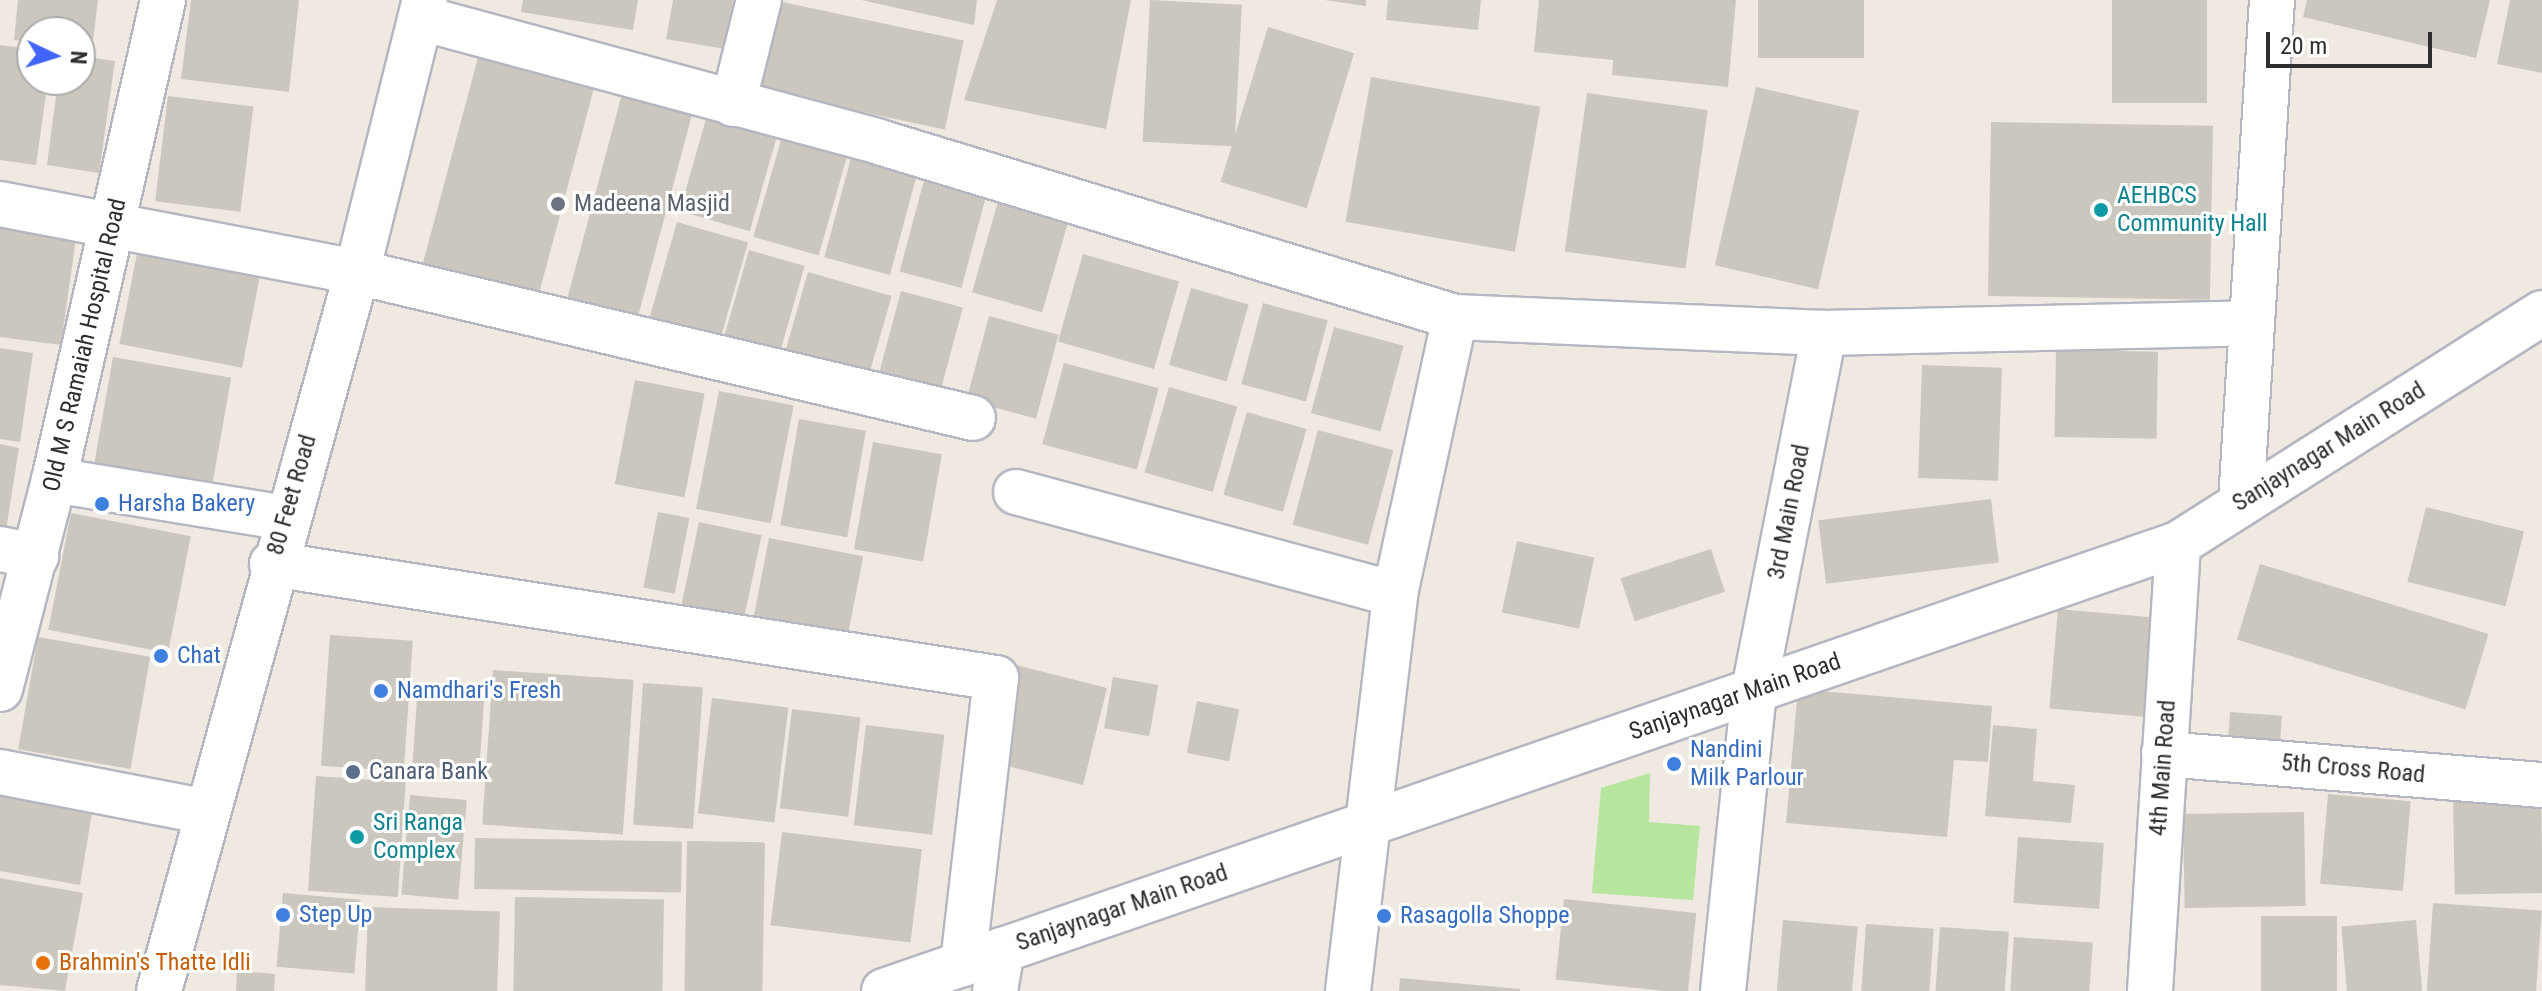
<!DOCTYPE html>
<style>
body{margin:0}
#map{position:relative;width:2542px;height:991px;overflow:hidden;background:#efe9e1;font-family:"Roboto Condensed",sans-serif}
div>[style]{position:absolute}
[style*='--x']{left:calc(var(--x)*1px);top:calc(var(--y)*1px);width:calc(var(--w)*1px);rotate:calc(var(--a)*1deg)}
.green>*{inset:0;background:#b6e59e}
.building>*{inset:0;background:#cbc7bf;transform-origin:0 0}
.roads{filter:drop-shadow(2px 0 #b4b7c1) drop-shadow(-2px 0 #b4b7c1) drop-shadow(0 2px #b4b7c1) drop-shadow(0 -2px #b4b7c1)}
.street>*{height:44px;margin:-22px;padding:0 22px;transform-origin:22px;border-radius:22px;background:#fff}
.secondary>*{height:44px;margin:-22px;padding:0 22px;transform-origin:22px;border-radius:22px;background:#fff}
.dots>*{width:22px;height:22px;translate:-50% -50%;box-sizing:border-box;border:4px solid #fff;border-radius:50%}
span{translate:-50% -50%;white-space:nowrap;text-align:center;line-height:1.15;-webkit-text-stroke:6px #fff;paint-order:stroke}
.culture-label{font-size:24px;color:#0d838f}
.left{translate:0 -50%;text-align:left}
.worship-label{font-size:24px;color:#5b616d}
.street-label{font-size:24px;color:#2e2e2e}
.shop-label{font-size:24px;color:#366cbe}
.service-label{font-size:24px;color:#4e5e75}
.food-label{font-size:24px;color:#c56008}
.north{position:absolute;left:16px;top:16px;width:80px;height:80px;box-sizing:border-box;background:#fff;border:2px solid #ababab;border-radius:50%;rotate:94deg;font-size:22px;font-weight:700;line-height:32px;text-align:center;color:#2e2e2e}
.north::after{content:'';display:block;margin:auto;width:28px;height:36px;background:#4264fb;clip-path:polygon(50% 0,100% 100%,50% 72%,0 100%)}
.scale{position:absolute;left:2266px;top:32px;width:166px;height:36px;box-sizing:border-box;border:4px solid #2e2e2e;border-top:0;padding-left:10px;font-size:24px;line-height:28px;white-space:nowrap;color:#2e2e2e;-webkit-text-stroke:6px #fff;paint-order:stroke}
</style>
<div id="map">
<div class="green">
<div style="clip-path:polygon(1650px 773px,1649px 822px,1700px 826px,1693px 900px,1592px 893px,1601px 788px)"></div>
</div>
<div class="building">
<div style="clip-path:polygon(18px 0,98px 0,92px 49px,80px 47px,80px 32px,32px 32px,32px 42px,14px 40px)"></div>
<div style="clip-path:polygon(191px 0,299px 0,289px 92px,181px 79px)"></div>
<div style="clip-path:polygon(523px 0,638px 0,633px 30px,521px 12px)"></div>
<div style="clip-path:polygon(673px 0,733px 0,725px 49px,666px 39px)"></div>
<div style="left:773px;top:0;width:195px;height:91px;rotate:12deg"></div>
<div style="clip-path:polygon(861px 0,977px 0,974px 25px)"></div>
<div style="clip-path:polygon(997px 0,1131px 0,1106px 129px,964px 100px)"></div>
<div style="left:1150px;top:0;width:92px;height:142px;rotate:3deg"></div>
<div style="clip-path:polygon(1324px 0,1366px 0,1366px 6px)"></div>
<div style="clip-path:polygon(1388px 0,1481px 0,1478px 30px,1386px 20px)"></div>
<div style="clip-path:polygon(1539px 0,1736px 0,1728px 87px,1612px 75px,1613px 60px,1534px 52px)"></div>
<div style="left:1758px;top:0;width:106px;height:58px"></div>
<div style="left:2112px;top:0;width:95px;height:103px"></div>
<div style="clip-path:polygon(2307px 0,2490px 0,2476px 58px,2303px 17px)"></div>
<div style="clip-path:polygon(2510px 0,2542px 0,2542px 73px,2497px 64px)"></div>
<div style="left:1268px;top:27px;width:90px;height:162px;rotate:17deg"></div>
<div style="clip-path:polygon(0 45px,32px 49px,32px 80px,48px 80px,36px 165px,0 160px)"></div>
<div style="left:480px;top:50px;width:120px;height:227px;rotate:15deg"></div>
<div style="clip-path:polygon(80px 56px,115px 61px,99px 173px,47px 165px,58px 80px,80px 80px)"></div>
<div style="left:1371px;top:77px;width:172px;height:147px;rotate:10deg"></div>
<div style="left:1756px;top:87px;width:106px;height:183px;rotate:13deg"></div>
<div style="left:1587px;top:93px;width:122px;height:160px;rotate:8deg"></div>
<div style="left:622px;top:94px;width:73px;height:226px;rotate:15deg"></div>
<div style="left:168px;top:96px;width:86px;height:106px;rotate:7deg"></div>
<div style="left:708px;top:112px;width:73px;height:103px;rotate:16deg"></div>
<div style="left:1991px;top:122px;width:222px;height:174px;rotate:1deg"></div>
<div style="left:783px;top:133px;width:68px;height:108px;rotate:16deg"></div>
<div style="left:852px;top:154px;width:68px;height:107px;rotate:15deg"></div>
<div style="left:926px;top:173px;width:64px;height:102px;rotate:15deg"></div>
<div style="left:999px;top:198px;width:73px;height:98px;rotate:16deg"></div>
<div style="left:677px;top:222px;width:74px;height:98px;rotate:16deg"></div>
<div style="clip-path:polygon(0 228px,76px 238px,61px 345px,0 337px)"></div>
<div style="left:140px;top:238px;width:125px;height:108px;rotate:11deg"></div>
<div style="left:749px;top:250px;width:58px;height:94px;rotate:16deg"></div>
<div style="left:1083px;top:254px;width:100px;height:91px;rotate:16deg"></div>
<div style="left:808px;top:272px;width:87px;height:92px;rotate:16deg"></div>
<div style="left:1191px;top:288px;width:60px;height:80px;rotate:16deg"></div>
<div style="left:901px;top:291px;width:64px;height:84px;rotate:15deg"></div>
<div style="left:1263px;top:303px;width:67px;height:84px;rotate:15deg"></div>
<div style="left:989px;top:316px;width:72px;height:87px;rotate:15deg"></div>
<div style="left:1334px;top:327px;width:72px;height:89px;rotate:15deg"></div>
<div style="clip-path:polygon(0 348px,33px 353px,20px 442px,0 439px)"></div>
<div style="left:2056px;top:350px;width:102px;height:87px;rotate:1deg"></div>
<div style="left:113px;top:357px;width:120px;height:114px;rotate:10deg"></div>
<div style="left:1064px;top:363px;width:98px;height:84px;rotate:15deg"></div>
<div style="left:1922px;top:365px;width:80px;height:113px;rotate:2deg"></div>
<div style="left:635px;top:380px;width:71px;height:106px;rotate:11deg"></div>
<div style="left:1169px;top:387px;width:71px;height:89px;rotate:16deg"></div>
<div style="left:719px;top:391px;width:76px;height:120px;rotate:11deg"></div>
<div style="left:1247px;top:412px;width:62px;height:86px;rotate:16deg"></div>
<div style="left:799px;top:419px;width:68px;height:108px;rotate:10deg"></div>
<div style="left:1318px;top:430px;width:78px;height:98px;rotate:15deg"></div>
<div style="left:873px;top:442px;width:70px;height:109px;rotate:10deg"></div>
<div style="clip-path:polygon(0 444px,19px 448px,6px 530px,0 529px)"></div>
<div style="left:1991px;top:499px;width:64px;height:174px;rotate:83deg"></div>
<div style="left:2426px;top:507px;width:101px;height:77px;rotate:14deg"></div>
<div style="left:658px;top:512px;width:32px;height:77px;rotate:11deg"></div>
<div style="left:71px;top:513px;width:122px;height:119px;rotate:11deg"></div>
<div style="left:699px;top:522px;width:64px;height:94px;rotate:12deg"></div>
<div style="left:769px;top:538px;width:96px;height:97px;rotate:11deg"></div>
<div style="left:1517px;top:541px;width:79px;height:73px;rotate:12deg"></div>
<div style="left:1711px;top:549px;width:45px;height:95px;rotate:72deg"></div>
<div style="left:2260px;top:564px;width:239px;height:79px;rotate:17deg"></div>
<div style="left:2058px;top:609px;width:100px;height:100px;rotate:5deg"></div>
<div style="left:330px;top:635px;width:83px;height:131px;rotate:4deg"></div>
<div style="left:38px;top:637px;width:114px;height:114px;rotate:10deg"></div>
<div style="clip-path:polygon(1016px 665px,1107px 688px,1083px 785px,1003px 765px,1014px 721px,1003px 718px)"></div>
<div style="left:493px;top:670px;width:141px;height:155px;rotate:4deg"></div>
<div style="left:1113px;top:677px;width:46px;height:52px;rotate:10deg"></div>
<div style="left:643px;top:683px;width:60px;height:142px;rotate:4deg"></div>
<div style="left:418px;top:685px;width:67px;height:81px;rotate:4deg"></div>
<div style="clip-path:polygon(1798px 689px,1992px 706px,1988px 762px,1954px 760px,1947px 837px,1786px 823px)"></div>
<div style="left:712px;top:698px;width:77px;height:116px;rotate:7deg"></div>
<div style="left:1197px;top:701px;width:43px;height:53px;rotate:11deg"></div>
<div style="left:792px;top:709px;width:69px;height:100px;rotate:7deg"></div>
<div style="left:2230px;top:712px;width:52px;height:39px;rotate:4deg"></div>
<div style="left:866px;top:725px;width:79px;height:101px;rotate:7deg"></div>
<div style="clip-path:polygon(1993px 725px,2037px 729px,2033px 781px,2075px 785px,2071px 823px,1985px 816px)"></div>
<div style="left:316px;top:776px;width:90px;height:115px;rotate:4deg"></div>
<div style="clip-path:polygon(0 790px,93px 807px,80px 885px,0 871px)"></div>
<div style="left:2328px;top:794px;width:83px;height:90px;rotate:5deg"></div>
<div style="left:410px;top:795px;width:57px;height:100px;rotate:5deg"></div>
<div style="left:2541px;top:795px;width:98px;height:88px;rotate:89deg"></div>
<div style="left:2304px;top:812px;width:94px;height:121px;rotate:89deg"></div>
<div style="left:782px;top:832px;width:141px;height:94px;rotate:7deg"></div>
<div style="left:2018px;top:837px;width:86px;height:66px;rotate:4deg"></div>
<div style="left:475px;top:838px;width:207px;height:51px;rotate:1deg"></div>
<div style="left:687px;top:841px;width:78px;height:150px;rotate:1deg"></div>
<div style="clip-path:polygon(0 878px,83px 893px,65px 991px,0 985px)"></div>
<div style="left:283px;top:893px;width:78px;height:74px;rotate:5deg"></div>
<div style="left:515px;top:897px;width:149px;height:94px;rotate:1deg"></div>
<div style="left:1564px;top:899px;width:133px;height:81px;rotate:6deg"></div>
<div style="left:2433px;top:903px;width:109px;height:88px;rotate:4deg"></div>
<div style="left:368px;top:907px;width:132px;height:84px;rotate:2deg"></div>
<div style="left:2261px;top:916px;width:76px;height:75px"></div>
<div style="left:1783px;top:920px;width:75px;height:71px;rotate:5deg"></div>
<div style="left:2416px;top:920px;width:71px;height:75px;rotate:85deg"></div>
<div style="left:1866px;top:924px;width:68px;height:67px;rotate:4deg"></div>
<div style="left:1940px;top:927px;width:69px;height:64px;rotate:4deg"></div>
<div style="left:2014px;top:937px;width:79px;height:54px;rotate:4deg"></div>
<div style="clip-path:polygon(237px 971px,275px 974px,274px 991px,236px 991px)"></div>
<div style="clip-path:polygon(1400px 978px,1520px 989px,1520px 991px,1399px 991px)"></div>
</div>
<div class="roads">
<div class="street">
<div style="--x:421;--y:18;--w:474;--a:15.1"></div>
<div style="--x:879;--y:142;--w:602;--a:16.9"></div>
<div style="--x:1455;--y:317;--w:369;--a:2.5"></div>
<div style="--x:1824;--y:333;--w:428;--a:-1.3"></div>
<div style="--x:733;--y:104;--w:107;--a:-76"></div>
<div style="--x:0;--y:204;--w:363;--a:10.8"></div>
<div style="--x:357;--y:272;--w:633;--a:13.33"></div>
<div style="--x:54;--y:480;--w:234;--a:9.3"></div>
<div style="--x:1016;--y:492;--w:392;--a:15.1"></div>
<div style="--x:2241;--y:502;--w:503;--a:-86.47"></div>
<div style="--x:0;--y:549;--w:37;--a:11"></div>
<div style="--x:272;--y:564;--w:733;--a:8.95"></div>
<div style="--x:996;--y:678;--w:288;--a:96.6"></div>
<div style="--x:0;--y:689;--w:216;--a:-75.5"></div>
<div style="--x:54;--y:480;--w:492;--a:-77.2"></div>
<div style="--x:2164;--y:754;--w:379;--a:4.7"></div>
<div style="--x:0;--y:772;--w:211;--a:10.9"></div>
<div style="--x:995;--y:991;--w:42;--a:-80.3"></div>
<div style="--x:1348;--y:991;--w:400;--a:-83.2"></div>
<div style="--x:1395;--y:594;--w:283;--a:-77.8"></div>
<div style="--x:1723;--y:991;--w:303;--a:-84.1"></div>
<div style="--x:1754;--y:690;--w:364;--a:-78.9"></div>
<div style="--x:2150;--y:991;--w:448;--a:-86.4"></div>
</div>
<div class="secondary">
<div style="--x:159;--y:991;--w:746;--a:-74.6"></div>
<div style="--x:357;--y:272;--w:280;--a:-76"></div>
<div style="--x:884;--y:991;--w:1369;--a:-19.06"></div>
<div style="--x:2178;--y:544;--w:431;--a:-32.4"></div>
</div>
</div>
<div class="dots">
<div style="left:558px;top:204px;background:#6b7280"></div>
<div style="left:2101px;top:210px;background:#0f9aa8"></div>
<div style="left:102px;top:504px;background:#3f7fe0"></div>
<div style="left:161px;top:656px;background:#3f7fe0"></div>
<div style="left:381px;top:691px;background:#3f7fe0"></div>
<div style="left:1674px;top:764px;background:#3f7fe0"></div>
<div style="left:353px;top:772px;background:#5c6f8a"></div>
<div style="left:357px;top:837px;background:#0f9aa8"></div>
<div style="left:283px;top:915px;background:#3f7fe0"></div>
<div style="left:1384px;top:916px;background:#3f7fe0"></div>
<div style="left:43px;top:963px;background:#e8710a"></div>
</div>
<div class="culture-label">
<span class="left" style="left:2117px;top:210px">AEHBCS<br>Community Hall</span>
<span class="left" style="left:373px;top:837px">Sri Ranga<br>Complex</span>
</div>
<div class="worship-label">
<span class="left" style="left:574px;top:204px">Madeena Masjid</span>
</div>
<div class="street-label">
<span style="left:85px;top:345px;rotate:-77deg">Old M S Ramaiah Hospital Road</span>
<span style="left:2329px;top:447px;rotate:-32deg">Sanjaynagar Main Road</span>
<span style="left:292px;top:495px;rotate:-74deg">80 Feet Road</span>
<span style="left:1789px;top:512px;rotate:-79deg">3rd Main Road</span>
<span style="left:1735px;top:697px;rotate:-19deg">Sanjaynagar Main Road</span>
<span style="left:2163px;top:768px;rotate:-86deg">4th Main Road</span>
<span style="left:2353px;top:769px;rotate:5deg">5th Cross Road</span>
<span style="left:1122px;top:908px;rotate:-19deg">Sanjaynagar Main Road</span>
</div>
<div class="shop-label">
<span class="left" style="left:118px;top:504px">Harsha Bakery</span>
<span class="left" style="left:177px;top:656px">Chat</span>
<span class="left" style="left:397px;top:691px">Namdhari's Fresh</span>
<span class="left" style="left:1690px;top:764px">Nandini<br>Milk Parlour</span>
<span class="left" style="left:299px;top:915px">Step Up</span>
<span class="left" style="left:1400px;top:916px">Rasagolla Shoppe</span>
</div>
<div class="service-label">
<span class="left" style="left:369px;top:772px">Canara Bank</span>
</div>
<div class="food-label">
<span class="left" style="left:59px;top:963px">Brahmin's Thatte Idli</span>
</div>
<div class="north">N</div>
<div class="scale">20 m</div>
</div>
